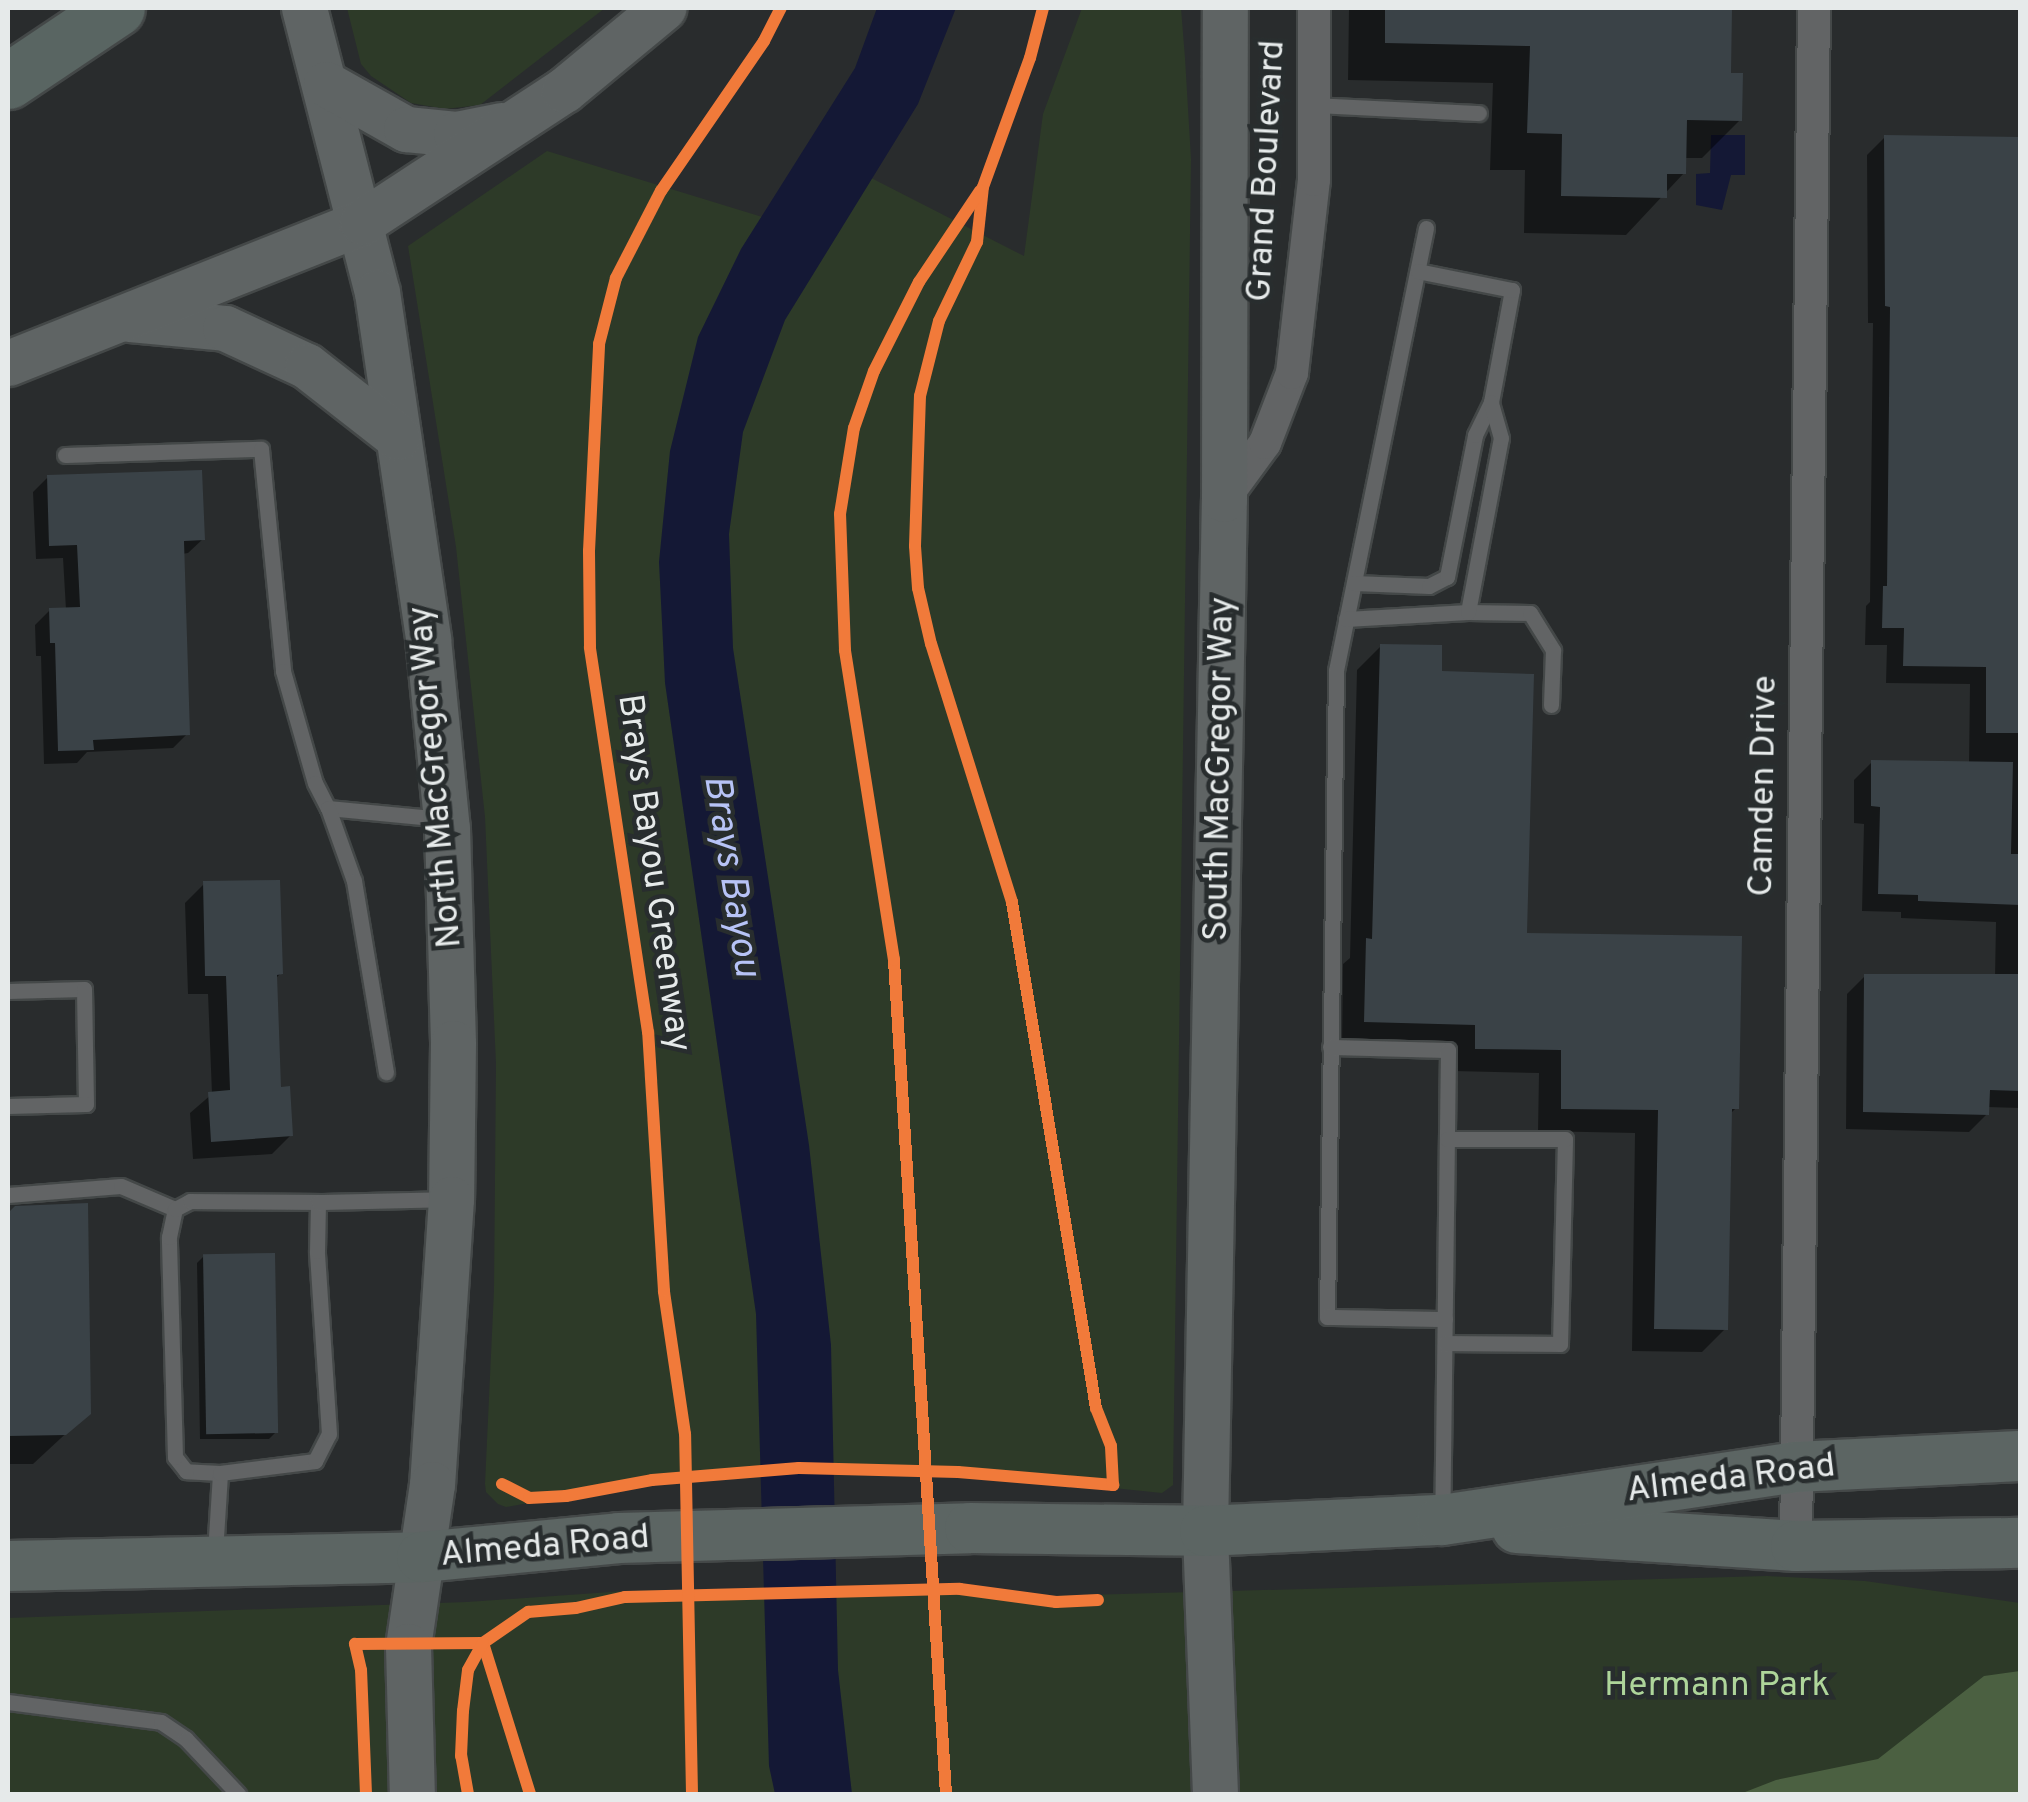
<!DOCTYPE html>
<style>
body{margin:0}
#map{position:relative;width:2028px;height:1802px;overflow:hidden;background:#292c2d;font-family:Overpass,sans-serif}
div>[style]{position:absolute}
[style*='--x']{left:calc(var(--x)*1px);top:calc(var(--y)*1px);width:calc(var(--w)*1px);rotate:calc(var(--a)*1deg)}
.green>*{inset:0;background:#2d3a28}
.forest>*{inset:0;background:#4b6041}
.water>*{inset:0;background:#141835}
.shadow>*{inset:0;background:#0007}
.building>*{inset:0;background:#3a4247;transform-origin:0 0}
.roads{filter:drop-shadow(2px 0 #444848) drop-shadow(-2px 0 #444848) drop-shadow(0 2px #444848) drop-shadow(0 -2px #444848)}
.lane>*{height:15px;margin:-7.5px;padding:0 7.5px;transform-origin:7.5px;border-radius:7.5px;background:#626465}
.street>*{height:32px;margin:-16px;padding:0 16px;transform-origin:16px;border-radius:16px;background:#626465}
.secondary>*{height:45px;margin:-22.5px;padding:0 22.5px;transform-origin:22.5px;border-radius:22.5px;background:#5f6464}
.primary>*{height:50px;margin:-25px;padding:0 25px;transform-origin:25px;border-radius:25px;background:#5c6563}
.highway>*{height:55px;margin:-27.5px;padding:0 27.5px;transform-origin:27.5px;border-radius:27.5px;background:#596562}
.cycleway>*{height:12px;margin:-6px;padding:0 6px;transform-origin:6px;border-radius:6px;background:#f17a3a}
span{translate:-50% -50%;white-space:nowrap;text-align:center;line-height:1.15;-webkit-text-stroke:9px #282d2e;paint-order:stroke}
.street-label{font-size:35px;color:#e6eaea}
.park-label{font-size:35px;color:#aed59a}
.water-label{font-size:38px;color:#b7c3f6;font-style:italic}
.frame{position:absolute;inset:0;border:10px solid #e6eaea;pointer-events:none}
</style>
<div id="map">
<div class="green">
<div style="clip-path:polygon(347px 8px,605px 8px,480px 105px,445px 109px,411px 103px,371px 76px,361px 64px)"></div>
<div style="clip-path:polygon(1082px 8px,1181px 8px,1185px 58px,1191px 159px,1173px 1485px,1162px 1493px,997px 1476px,799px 1468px,653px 1480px,506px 1507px,498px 1504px,486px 1492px,485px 1484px,494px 1290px,496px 1064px,485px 817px,456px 547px,408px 246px,547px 151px,785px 224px,834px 159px,1024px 256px,1043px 114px)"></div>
<div style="clip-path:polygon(1767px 1576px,1865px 1581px,2020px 1603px,2020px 1794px,8px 1794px,8px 1618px,467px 1602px,625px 1591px,958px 1585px,1051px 1596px)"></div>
</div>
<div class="forest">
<div style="clip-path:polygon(2020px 1671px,2020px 1794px,1740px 1794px,1776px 1780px,1878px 1759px,1984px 1676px)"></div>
</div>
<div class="water">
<div style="clip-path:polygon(877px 8px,956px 8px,918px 104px,785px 320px,743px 432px,729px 534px,733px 648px,809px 1145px,831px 1345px,838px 1670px,852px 1794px,775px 1794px,769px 1766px,756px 1314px,665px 683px,659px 562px,670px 451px,698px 337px,741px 249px,855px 68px)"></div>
<div style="clip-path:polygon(1711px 135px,1745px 135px,1745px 175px,1731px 175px,1722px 210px,1696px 205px,1696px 174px,1710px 173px)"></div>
</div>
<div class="shadow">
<div style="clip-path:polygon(1349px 8px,1729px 8px,1728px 75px,1740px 120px,1702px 158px,1684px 158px,1684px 173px,1626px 235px,1524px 233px,1525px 170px,1490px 170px,1493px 83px,1348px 80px)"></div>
<div style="clip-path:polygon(1885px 137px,2020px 140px,2020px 1108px,1987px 1107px,1987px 1114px,1969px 1132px,1846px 1129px,1847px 994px,1865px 976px,1995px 977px,1996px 922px,1901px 918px,1901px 912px,1862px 911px,1864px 824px,1854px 823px,1854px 780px,1872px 762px,1969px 764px,1970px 684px,1886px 683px,1887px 645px,1865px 645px,1866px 606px,1870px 602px,1873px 323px,1868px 323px,1867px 155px)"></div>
<div style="clip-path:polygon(48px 477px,203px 539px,188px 553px,182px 554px,187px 734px,173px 748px,87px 752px,77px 763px,44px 764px,41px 656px,36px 656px,35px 625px,50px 610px,66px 610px,63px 558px,36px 559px,33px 492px)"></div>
<div style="clip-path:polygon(1381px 646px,1439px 674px,1524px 936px,1736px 1108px,1729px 1115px,1725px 1329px,1702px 1352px,1632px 1351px,1635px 1133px,1538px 1131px,1539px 1073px,1453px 1071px,1453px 1047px,1342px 1045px,1343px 964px,1350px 958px,1357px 670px)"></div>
<div style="clip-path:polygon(204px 884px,281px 973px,275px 979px,278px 1090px,291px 1135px,272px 1154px,193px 1159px,190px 1113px,212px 1094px,208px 994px,188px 994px,185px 903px)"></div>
<div style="clip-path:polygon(16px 1208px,88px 1413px,33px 1464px,8px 1464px,8px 1216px)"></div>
<div style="clip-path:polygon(204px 1256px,276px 1432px,269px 1439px,200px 1439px,197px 1263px)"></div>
</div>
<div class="building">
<div style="clip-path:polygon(1385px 8px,1732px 8px,1731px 73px,1743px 73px,1742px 121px,1687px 120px,1686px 174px,1667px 174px,1667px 198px,1561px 196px,1562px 134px,1527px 133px,1530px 46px,1385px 43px)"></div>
<div style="clip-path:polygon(1884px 135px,2020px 137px,2020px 733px,1986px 733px,1986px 667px,1903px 666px,1904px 628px,1882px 628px,1883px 586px,1887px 586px,1890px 307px,1885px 306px)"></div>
<div style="clip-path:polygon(202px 470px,205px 540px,184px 541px,190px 735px,93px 740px,94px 750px,58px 751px,55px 643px,50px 643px,49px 608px,80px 607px,77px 545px,49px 546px,47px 475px)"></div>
<div style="clip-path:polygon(1380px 644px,1442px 645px,1442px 671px,1534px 674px,1527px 933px,1742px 936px,1739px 1109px,1732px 1109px,1728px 1330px,1654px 1329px,1658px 1110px,1561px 1109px,1561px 1050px,1475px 1049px,1475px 1025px,1364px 1022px,1366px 938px,1372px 939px)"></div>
<div style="clip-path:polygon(1871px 760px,2013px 762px,2011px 854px,2020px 854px,2020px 905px,1918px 901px,1918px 895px,1878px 894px,1880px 807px,1871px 806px)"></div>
<div style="clip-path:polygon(280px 880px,283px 974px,277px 975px,281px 1087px,290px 1086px,293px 1136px,211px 1142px,208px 1092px,230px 1090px,226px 976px,205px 976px,203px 881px)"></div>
<div style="clip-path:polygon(1864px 974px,2020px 974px,2020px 1091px,1990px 1090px,1989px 1115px,1863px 1112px)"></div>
<div style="clip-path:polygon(88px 1203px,91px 1414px,66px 1435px,8px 1436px,8px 1213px,15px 1206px)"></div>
<div style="left:275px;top:1253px;width:180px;height:72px;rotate:89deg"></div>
</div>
<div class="roads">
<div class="lane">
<div style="--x:1314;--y:105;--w:165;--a:2.8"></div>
<div style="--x:1426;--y:228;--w:452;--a:101.5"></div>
<div style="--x:1336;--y:671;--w:646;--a:90.8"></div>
<div style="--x:1327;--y:1317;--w:118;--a:1"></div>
<div style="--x:65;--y:455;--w:196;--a:-1.8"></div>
<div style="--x:261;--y:449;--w:223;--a:84.3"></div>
<div style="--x:283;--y:671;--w:116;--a:74.1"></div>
<div style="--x:315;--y:783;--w:28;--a:63"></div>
<div style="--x:328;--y:808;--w:115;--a:5.5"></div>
<div style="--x:1354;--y:583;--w:75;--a:2.3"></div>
<div style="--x:1429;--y:586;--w:20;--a:-27"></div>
<div style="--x:1447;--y:577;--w:145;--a:-78.8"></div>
<div style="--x:1475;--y:435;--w:37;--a:-64"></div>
<div style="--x:1491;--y:402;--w:114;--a:-79.4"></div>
<div style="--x:1512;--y:290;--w:96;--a:-168.6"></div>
<div style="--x:1468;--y:612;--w:62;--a:0.9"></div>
<div style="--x:1530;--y:613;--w:44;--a:58.1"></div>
<div style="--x:1553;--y:650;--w:55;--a:92.1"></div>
<div style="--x:1346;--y:619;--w:122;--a:-3.3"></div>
<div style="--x:1468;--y:612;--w:177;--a:-79.3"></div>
<div style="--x:1501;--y:438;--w:37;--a:-106"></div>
<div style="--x:328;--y:808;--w:77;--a:70.4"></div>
<div style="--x:354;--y:881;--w:194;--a:80.5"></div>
<div style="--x:8;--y:991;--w:76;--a:-1.5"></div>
<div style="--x:84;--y:989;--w:115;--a:89"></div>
<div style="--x:86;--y:1104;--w:78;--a:178.5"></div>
<div style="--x:1330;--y:1047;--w:118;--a:1.5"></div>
<div style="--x:1448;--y:1050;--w:461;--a:90.7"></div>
<div style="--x:8;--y:1195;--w:113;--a:-4.6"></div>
<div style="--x:121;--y:1186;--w:59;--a:23.1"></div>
<div style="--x:1445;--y:1343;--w:115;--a:0.5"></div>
<div style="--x:1560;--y:1344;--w:205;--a:-88.6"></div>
<div style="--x:1565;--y:1139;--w:118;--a:180"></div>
<div style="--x:220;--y:1473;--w:34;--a:-177"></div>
<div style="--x:186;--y:1471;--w:18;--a:-128"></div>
<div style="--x:175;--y:1457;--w:220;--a:-91.6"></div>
<div style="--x:169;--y:1237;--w:29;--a:-78"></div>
<div style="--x:175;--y:1209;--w:17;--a:-28"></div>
<div style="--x:190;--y:1201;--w:128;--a:0.4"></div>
<div style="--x:215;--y:1553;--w:80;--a:-86.4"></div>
<div style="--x:220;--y:1473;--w:96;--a:-7.2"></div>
<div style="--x:315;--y:1461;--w:30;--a:-63"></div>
<div style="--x:329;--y:1434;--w:183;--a:-93.8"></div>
<div style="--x:317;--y:1251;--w:49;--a:-88.8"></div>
<div style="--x:318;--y:1202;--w:129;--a:-1.3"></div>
<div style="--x:8;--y:1702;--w:154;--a:7.4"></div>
<div style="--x:161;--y:1722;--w:30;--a:34"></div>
<div style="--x:186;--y:1739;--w:76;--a:46.6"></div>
</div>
<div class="street">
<div style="--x:1224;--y:499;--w:69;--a:-53.8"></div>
<div style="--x:1265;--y:443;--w:75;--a:-68.9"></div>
<div style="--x:1292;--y:373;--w:194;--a:-83.5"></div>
<div style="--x:1314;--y:180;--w:172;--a:-90"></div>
<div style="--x:1796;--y:1546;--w:1538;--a:-89.33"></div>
</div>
<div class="secondary">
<div style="--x:304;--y:8;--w:293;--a:75.6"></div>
<div style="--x:377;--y:292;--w:351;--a:81.6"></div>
<div style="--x:428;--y:639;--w:190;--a:84.3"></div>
<div style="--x:447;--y:828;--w:215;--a:88.4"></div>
<div style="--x:453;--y:1043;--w:156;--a:90.7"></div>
<div style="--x:451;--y:1199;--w:286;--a:93.8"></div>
<div style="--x:432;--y:1484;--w:164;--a:98.4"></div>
<div style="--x:408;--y:1646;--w:148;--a:88.5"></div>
<div style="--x:326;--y:84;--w:92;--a:29.4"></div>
<div style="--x:406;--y:129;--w:50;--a:5.7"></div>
<div style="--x:456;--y:134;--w:46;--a:-11.3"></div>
<div style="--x:130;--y:319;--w:95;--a:5.4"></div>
<div style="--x:225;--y:328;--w:90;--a:24.9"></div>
<div style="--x:307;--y:366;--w:115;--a:38"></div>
<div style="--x:8;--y:363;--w:381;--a:-21.7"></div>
<div style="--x:362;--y:222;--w:241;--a:-33.2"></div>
<div style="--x:564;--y:90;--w:129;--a:-39.6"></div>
<div style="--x:1215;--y:1794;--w:263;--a:-92.2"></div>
<div style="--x:1205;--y:1531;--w:1032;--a:-88.95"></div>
<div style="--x:1224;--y:499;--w:491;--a:-89.9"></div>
</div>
<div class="primary">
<div style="--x:1517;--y:1528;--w:280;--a:3.7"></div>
<div style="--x:1796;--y:1546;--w:224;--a:-0.8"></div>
<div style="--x:8;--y:1566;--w:414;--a:-1.2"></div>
<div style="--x:422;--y:1557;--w:198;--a:-5.5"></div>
<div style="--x:619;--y:1538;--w:351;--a:-1.6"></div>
<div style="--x:970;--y:1528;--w:235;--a:0.7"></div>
<div style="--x:1205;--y:1531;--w:237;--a:-2.7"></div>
<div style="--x:1442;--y:1520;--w:357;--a:-8.5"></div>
<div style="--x:1795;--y:1467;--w:225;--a:-2.8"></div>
</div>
<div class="highway">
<div style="--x:8;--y:81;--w:131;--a:-33.8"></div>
</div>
</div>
<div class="cycleway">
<div style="--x:502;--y:1484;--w:30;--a:27"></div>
<div style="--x:529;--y:1498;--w:37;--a:-3"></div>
<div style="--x:566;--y:1496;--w:87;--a:-10.5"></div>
<div style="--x:652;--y:1480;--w:147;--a:-4.7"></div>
<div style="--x:799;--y:1468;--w:159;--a:1.4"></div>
<div style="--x:958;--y:1472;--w:156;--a:4.8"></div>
<div style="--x:1113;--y:1485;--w:39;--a:-93"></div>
<div style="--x:1111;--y:1446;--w:41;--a:-111.5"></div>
<div style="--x:1096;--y:1408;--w:513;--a:-99.43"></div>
<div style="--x:1012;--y:902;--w:270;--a:-107.4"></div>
<div style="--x:931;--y:644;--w:57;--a:-103.1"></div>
<div style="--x:918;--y:588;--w:42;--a:-94.1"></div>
<div style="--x:915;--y:546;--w:150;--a:-88.1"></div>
<div style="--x:920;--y:396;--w:77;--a:-75.8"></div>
<div style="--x:939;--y:321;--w:88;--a:-64.3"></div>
<div style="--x:977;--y:242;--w:55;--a:-83.8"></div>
<div style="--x:983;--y:187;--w:137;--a:-70"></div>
<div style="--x:1030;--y:58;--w:52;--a:-75.4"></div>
<div style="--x:483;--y:1643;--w:158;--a:72.7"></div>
<div style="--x:366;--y:1794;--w:124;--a:-92.3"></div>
<div style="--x:361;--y:1670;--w:27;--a:-103"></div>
<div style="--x:355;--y:1644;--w:128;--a:-0.4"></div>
<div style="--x:483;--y:1643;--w:55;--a:-34.6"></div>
<div style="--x:528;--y:1612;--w:48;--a:-4.8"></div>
<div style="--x:576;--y:1608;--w:50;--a:-12.7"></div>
<div style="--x:625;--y:1597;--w:335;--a:-1.4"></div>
<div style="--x:960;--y:1589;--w:97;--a:7.7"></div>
<div style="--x:1056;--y:1602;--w:42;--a:-2.7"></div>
<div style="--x:468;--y:1794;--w:39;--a:-100"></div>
<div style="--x:461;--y:1756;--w:45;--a:-87.5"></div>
<div style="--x:463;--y:1711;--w:41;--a:-83"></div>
<div style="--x:468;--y:1670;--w:31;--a:-61"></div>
<div style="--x:692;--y:1794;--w:360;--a:-91.1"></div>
<div style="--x:685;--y:1434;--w:145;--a:-98.4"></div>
<div style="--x:664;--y:1291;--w:259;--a:-93.5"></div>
<div style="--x:648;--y:1032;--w:389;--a:-98.6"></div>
<div style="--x:590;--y:647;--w:96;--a:-90.6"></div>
<div style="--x:589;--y:551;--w:207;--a:-87.2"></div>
<div style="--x:599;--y:344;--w:68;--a:-75.6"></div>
<div style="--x:616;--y:278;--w:98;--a:-62.7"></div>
<div style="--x:661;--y:191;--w:182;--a:-55.5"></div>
<div style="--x:764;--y:41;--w:37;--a:-63"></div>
<div style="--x:946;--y:1794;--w:836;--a:-93.57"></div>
<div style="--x:894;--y:960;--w:314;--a:-99"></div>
<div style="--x:845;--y:650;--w:136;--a:-92.1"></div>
<div style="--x:840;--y:514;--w:87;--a:-80.8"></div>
<div style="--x:854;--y:428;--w:60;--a:-70.7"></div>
<div style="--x:874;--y:371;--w:100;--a:-63.2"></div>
<div style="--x:919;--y:282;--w:110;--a:-56.2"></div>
</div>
<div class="street-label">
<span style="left:1267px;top:171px;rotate:-87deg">Grand Boulevard</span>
<span style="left:1220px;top:769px;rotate:-89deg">South MacGregor Way</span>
<span style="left:436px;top:777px;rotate:-95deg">North MacGregor Way</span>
<span style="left:1764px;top:786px;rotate:-89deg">Camden Drive</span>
<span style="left:653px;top:873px;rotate:82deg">Brays Bayou Greenway</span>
<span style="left:1731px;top:1479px;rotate:-7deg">Almeda Road</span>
<span style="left:545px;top:1547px;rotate:-5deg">Almeda Road</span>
</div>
<div class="park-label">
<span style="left:1717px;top:1686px">Hermann Park</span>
</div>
<div class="water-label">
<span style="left:730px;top:876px;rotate:81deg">Brays Bayou</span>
</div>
<div class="frame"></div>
</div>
